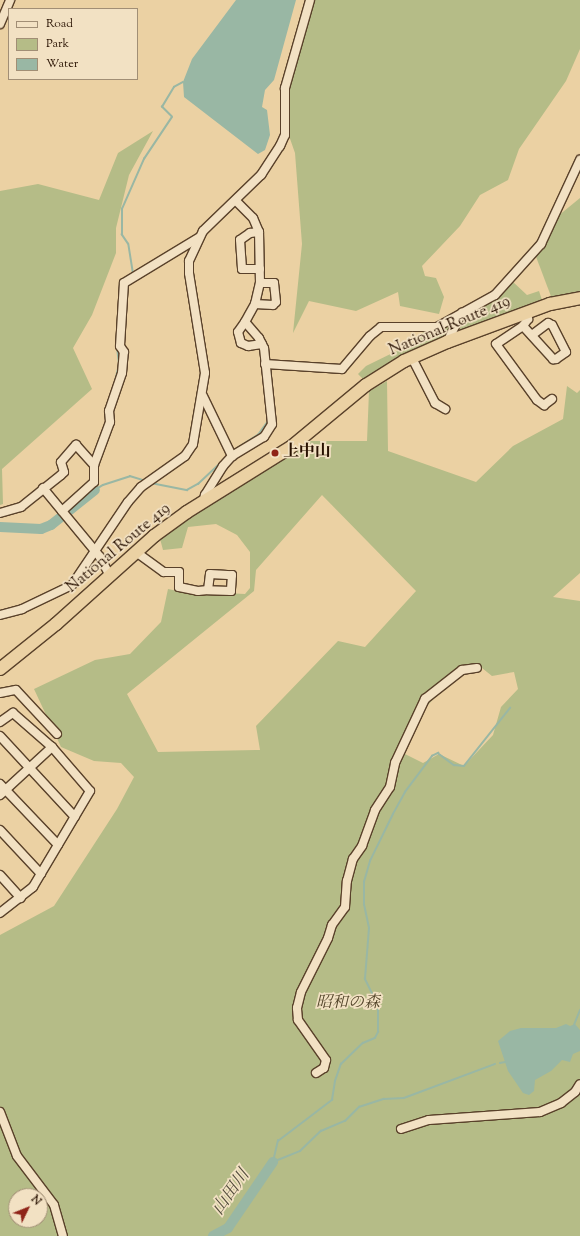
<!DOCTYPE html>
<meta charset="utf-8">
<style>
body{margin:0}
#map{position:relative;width:580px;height:1236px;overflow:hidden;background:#ebd1a3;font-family:"Sorts Mill Goudy","Noto Serif JP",serif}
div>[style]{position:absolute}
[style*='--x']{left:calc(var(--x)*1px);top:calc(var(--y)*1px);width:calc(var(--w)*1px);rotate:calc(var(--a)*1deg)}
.green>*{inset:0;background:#b5bc87}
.water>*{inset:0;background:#99b7a4}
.stream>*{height:1.5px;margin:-0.75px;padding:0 0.75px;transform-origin:0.75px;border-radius:0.75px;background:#99b7a4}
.river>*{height:10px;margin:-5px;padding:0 5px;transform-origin:5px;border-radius:5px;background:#99b7a4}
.roads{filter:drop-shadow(1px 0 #59412a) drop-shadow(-1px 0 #59412a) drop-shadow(0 1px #59412a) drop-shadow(0 -1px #59412a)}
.minor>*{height:8px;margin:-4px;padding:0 4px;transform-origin:4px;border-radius:4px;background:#f2e1c3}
.highway>*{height:12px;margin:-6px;padding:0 6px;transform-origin:6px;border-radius:6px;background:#ebd1a3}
.dots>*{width:11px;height:11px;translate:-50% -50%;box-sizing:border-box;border:2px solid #f2e1c3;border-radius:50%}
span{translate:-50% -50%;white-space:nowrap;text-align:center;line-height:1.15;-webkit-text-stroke:3.5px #f2e1c3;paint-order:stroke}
.street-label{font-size:16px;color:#281101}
.poi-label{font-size:16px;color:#281101;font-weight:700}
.left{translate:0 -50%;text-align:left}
.park-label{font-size:16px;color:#524429;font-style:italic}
.water-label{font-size:17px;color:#504b3a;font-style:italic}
.legend{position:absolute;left:8px;top:8px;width:130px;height:72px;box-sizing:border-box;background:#f2e1c3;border:1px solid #a18e75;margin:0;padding:5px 7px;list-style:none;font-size:12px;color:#281101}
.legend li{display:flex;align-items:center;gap:8px;height:20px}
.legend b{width:20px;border:1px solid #a18e75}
.north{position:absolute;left:8px;top:1188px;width:40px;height:40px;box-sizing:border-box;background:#f2e1c3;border:1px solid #a18e75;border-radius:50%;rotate:47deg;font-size:11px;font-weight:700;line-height:16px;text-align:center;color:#281101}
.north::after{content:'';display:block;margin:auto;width:14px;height:18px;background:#8f2418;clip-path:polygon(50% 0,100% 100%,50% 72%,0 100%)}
</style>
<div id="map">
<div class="green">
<div style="clip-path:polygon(311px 0,580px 0,580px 49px,566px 81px,519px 149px,508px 180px,480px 195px,460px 226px,422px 266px,425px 276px,436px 278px,444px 297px,439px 314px,400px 306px,398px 292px,356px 311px,309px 301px,293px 333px,302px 244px,295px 153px,288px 133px,286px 97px)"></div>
<div style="clip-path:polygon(153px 131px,129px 175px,116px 228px,116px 253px,92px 315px,73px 348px,92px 389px,2px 469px,3px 504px,0 505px,0 191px,38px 184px,99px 200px,118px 153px)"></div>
<div style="clip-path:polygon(580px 198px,580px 294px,552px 299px,535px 254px,558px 216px)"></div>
<div style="clip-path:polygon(512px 281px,527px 295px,539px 291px,542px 300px,425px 345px,363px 379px,358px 374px,366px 366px,419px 340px,423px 332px)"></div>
<div style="clip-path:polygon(evenodd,387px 381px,388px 451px,476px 482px,513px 446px,563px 419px,567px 386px,577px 393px,580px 390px,580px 573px,553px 597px,580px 601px,580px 1236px,0 1236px,0 935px,54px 906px,117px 809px,134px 777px,121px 763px,94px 761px,61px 747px,34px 689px,95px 660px,130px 654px,161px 622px,168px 589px,196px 595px,204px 592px,245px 594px,250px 588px,250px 552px,237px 535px,216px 524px,188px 527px,182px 548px,163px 550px,159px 535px,310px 441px,367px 441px,369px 391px,387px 381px,322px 495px,416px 591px,365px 647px,338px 641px,256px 726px,260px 750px,158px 752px,127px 694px,254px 591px,256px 570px,322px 495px,387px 381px,477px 664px,492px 676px,514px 672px,518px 689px,501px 707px,493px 735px,464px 766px,439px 754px,423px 763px,403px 753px,415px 720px,436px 696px,477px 664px,387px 381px,16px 1196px,40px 1196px,40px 1220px,16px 1220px,16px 1196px)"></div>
</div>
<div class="water">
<div style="clip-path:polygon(236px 0,296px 0,274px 80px,265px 90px,262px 107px,267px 110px,270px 135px,265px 150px,258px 154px,184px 97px,183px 82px,192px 59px)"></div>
<div style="clip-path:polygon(566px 1024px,570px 1026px,575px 1024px,580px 1030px,580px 1051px,573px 1054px,570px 1062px,562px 1060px,551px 1071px,535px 1080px,534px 1091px,529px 1095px,523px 1093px,508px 1071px,498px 1041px,510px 1031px,521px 1028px,556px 1028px)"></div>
</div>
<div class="stream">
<div style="--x:133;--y:274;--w:30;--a:-99"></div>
<div style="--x:128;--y:244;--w:11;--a:-124"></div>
<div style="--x:122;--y:235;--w:26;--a:-90"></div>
<div style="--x:122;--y:209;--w:55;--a:-66.3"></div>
<div style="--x:144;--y:159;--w:50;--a:-56.3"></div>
<div style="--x:172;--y:117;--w:14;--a:-135"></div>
<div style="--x:162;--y:107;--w:23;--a:-59"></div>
<div style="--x:174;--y:87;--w:10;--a:-29"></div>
<div style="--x:270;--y:371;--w:41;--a:83"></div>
<div style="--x:114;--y:386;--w:23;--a:-77"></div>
<div style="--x:119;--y:364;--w:16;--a:-97"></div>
<div style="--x:233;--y:451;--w:30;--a:-33"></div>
<div style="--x:258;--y:435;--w:17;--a:-54"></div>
<div style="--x:151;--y:483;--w:37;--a:11"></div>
<div style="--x:187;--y:490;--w:13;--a:-29"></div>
<div style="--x:198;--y:484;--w:33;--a:-43"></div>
<div style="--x:94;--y:487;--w:3;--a:72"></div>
<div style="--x:95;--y:490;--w:9;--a:-32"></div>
<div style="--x:103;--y:485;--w:28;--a:-18"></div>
<div style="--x:130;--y:476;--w:17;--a:17"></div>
<div style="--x:574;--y:1025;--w:16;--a:-68"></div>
<div style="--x:500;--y:1063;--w:5;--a:-11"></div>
<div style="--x:273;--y:1162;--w:22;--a:-77"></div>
<div style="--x:278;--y:1141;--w:68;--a:-37.2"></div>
<div style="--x:332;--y:1100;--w:19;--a:-81"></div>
<div style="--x:335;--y:1081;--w:18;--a:-71"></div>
<div style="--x:341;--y:1064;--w:30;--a:-44"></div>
<div style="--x:363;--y:1043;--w:13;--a:-23"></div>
<div style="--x:375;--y:1038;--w:7;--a:-63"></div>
<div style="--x:378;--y:1032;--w:26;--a:-90"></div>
<div style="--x:378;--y:1006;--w:30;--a:-116"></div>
<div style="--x:365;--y:979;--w:51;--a:-85.5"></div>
<div style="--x:369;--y:928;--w:24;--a:-102"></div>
<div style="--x:364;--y:905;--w:23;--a:-90"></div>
<div style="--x:364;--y:882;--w:22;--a:-74"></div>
<div style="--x:370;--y:861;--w:52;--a:-63.9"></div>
<div style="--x:393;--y:814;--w:25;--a:-61"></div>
<div style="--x:405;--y:792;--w:45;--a:-53.1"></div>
<div style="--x:432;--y:756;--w:7;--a:-27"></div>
<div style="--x:438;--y:753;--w:20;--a:37"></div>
<div style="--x:454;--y:765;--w:10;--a:6"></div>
<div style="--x:464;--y:766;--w:74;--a:-51.6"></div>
<div style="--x:273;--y:1162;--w:29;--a:-22"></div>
<div style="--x:300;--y:1151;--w:29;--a:-44"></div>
<div style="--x:321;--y:1131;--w:26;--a:-23"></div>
<div style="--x:345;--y:1121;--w:20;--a:-45"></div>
<div style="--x:359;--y:1107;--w:26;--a:-18"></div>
<div style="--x:384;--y:1099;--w:20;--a:-3"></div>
<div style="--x:404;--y:1098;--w:97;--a:-20.5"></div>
</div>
<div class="river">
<div style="--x:0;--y:527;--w:41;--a:2.8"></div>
<div style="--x:41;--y:529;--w:11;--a:-22"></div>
<div style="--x:51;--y:525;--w:56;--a:-38.5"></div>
<div style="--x:213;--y:1236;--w:17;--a:-28"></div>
<div style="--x:228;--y:1228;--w:80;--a:-55.7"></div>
</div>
<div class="roads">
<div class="minor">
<div style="--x:0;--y:24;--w:26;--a:-67"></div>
<div style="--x:259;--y:232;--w:9;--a:174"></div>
<div style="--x:250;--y:233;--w:12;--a:145"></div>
<div style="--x:240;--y:240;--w:29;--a:86"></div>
<div style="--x:242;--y:269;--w:18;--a:0"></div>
<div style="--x:255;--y:304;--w:18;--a:3"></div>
<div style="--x:273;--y:305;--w:4;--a:-45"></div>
<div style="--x:276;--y:302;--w:19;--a:-96"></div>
<div style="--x:274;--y:283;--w:14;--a:180"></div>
<div style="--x:525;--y:313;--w:7;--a:63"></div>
<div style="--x:528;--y:319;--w:9;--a:126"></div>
<div style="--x:523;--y:326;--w:32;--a:146"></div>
<div style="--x:496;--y:344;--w:69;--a:53.8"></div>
<div style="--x:537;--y:400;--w:9;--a:36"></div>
<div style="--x:544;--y:405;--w:10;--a:-37"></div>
<div style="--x:245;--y:322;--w:12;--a:125"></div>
<div style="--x:238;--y:332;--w:11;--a:75"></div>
<div style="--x:241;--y:343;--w:8;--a:23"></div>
<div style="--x:248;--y:346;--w:14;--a:-8"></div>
<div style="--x:523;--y:326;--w:45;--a:47.7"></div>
<div style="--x:553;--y:359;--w:3;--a:0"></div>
<div style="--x:556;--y:359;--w:12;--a:-35"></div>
<div style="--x:566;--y:352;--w:30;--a:-117"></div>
<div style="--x:552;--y:325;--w:4;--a:-153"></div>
<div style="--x:548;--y:323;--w:20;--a:143"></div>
<div style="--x:447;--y:342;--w:33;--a:-63"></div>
<div style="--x:412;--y:358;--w:51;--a:62.9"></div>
<div style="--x:435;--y:403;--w:12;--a:31"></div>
<div style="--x:265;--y:364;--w:77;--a:3.7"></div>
<div style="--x:342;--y:369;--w:43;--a:-49.7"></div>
<div style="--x:370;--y:336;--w:14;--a:-39"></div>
<div style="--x:381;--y:327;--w:56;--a:0"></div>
<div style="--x:437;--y:327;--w:66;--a:-28.9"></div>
<div style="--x:495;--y:295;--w:69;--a:-48"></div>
<div style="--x:541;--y:244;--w:93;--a:-65.1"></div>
<div style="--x:203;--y:396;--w:67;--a:64.2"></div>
<div style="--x:43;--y:488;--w:89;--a:50.4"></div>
<div style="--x:100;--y:557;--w:21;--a:62"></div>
<div style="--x:204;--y:501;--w:6;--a:-81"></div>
<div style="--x:205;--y:495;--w:34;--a:-58"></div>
<div style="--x:223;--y:466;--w:13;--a:-48"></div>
<div style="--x:232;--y:456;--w:37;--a:-31"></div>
<div style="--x:264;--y:437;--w:15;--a:-58"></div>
<div style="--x:272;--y:424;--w:76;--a:-96"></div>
<div style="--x:264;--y:348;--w:11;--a:-117"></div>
<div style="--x:259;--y:338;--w:21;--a:-131"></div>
<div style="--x:245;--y:322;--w:21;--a:-61"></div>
<div style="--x:255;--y:304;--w:22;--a:-77"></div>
<div style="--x:260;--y:283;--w:51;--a:-91.1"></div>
<div style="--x:259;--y:232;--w:15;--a:-113"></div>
<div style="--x:253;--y:218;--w:24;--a:-135"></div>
<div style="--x:62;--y:511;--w:43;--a:-42.2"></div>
<div style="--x:94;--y:482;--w:17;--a:-90"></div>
<div style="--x:0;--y:513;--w:22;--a:-16"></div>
<div style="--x:21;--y:507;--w:51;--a:-38.7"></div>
<div style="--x:61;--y:475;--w:4;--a:-45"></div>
<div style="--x:64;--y:472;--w:10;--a:-107"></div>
<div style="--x:61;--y:462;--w:23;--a:-49"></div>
<div style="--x:76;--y:445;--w:27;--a:48"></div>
<div style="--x:94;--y:465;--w:46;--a:-69.6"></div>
<div style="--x:110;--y:422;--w:11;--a:-95"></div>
<div style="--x:109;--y:411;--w:40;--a:-71.1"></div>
<div style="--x:122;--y:373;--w:21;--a:-85"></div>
<div style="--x:124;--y:352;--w:7;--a:-124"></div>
<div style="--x:120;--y:346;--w:63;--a:-86.4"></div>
<div style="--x:124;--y:283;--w:87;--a:-31.3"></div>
<div style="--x:136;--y:552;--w:34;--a:36"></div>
<div style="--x:164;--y:572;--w:15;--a:0"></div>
<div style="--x:179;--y:572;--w:15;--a:90"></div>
<div style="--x:179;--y:587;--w:19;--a:12"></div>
<div style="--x:198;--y:591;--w:10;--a:-6"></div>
<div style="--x:208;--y:590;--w:16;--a:-83"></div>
<div style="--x:210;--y:574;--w:22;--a:3"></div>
<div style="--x:232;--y:575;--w:16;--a:94"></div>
<div style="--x:231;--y:591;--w:23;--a:-178"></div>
<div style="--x:0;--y:615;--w:23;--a:-15"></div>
<div style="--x:22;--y:609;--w:55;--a:-25.6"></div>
<div style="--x:72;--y:585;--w:100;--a:-56"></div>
<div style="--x:128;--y:502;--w:20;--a:-49"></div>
<div style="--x:141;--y:487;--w:54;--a:-35.2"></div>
<div style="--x:185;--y:456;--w:14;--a:-56"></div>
<div style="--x:193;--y:444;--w:72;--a:-80.4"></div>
<div style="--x:205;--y:373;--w:101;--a:-99.1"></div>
<div style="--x:189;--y:273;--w:12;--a:-90"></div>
<div style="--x:189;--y:261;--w:33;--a:-65"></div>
<div style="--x:203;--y:231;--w:81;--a:-44"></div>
<div style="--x:261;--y:175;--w:35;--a:-57"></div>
<div style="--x:280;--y:146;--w:12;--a:-66"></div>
<div style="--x:285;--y:135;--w:47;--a:-90"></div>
<div style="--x:285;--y:88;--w:91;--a:-74.1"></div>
<div style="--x:0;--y:693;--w:16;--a:-11"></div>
<div style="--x:16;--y:690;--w:60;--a:47"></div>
<div style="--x:0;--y:722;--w:16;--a:-35"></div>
<div style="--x:13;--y:713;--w:52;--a:41.1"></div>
<div style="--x:52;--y:747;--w:58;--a:49.2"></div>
<div style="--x:90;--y:791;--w:112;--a:120.7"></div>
<div style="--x:33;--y:887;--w:42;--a:141.8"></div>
<div style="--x:0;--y:736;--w:110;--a:47.2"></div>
<div style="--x:0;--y:784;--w:84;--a:46.4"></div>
<div style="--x:0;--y:795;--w:71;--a:-42.7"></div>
<div style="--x:0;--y:830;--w:60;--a:47"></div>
<div style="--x:0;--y:875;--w:31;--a:48"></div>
<div style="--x:316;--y:1073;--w:9;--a:-32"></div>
<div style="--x:324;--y:1068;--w:8;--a:-76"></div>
<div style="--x:326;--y:1060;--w:49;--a:-125"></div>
<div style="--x:298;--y:1020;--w:12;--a:-95"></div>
<div style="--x:297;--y:1008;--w:16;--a:-76"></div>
<div style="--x:301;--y:992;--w:60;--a:-63.4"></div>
<div style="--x:328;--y:938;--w:14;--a:-73"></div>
<div style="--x:332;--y:925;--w:22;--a:-54"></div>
<div style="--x:345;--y:907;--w:26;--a:-86"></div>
<div style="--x:347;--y:881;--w:23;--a:-75"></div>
<div style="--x:353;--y:859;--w:16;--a:-55"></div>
<div style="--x:362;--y:846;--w:38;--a:-70"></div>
<div style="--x:375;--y:810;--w:27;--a:-57"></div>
<div style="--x:390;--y:787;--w:25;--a:-78"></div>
<div style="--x:395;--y:763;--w:71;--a:-64.9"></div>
<div style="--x:425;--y:699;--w:47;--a:-38.1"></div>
<div style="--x:462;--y:670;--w:15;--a:-8"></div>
<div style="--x:0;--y:1112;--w:47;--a:68.9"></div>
<div style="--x:17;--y:1156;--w:61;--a:52.9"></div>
<div style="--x:54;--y:1205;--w:32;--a:74"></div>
<div style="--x:401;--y:1129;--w:29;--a:-18"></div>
<div style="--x:429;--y:1120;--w:111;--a:-4.1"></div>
<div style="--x:540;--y:1112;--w:23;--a:-23"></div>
<div style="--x:561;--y:1103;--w:18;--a:-38"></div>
<div style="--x:575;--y:1092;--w:9;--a:-58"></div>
</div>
<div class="highway">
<div style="--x:0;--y:669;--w:72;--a:-38.8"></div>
<div style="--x:56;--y:624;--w:132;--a:-41.9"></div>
<div style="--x:154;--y:536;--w:41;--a:-36"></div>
<div style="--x:187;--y:512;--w:123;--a:-32"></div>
<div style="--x:291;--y:447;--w:97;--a:-39.6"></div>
<div style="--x:366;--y:385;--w:45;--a:-32.3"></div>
<div style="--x:404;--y:361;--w:47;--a:-23.8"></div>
<div style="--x:447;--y:342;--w:110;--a:-20.3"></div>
<div style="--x:550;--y:304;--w:31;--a:-11"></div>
</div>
</div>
<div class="dots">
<div style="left:275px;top:453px;background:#8f2418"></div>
</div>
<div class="street-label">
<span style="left:450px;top:327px;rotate:-23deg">National Route 419</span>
<span style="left:119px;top:549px;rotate:-40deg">National Route 419</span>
</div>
<div class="poi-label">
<span class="left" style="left:283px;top:453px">上中山</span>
</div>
<div class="park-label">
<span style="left:348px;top:1004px">昭和の森</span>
</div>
<div class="water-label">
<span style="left:232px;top:1193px;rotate:-55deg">山田川</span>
</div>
<ul class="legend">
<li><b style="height:5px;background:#f2e1c3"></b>Road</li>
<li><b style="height:11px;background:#b5bc87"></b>Park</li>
<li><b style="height:11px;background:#99b7a4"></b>Water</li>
</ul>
<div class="north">N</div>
</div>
